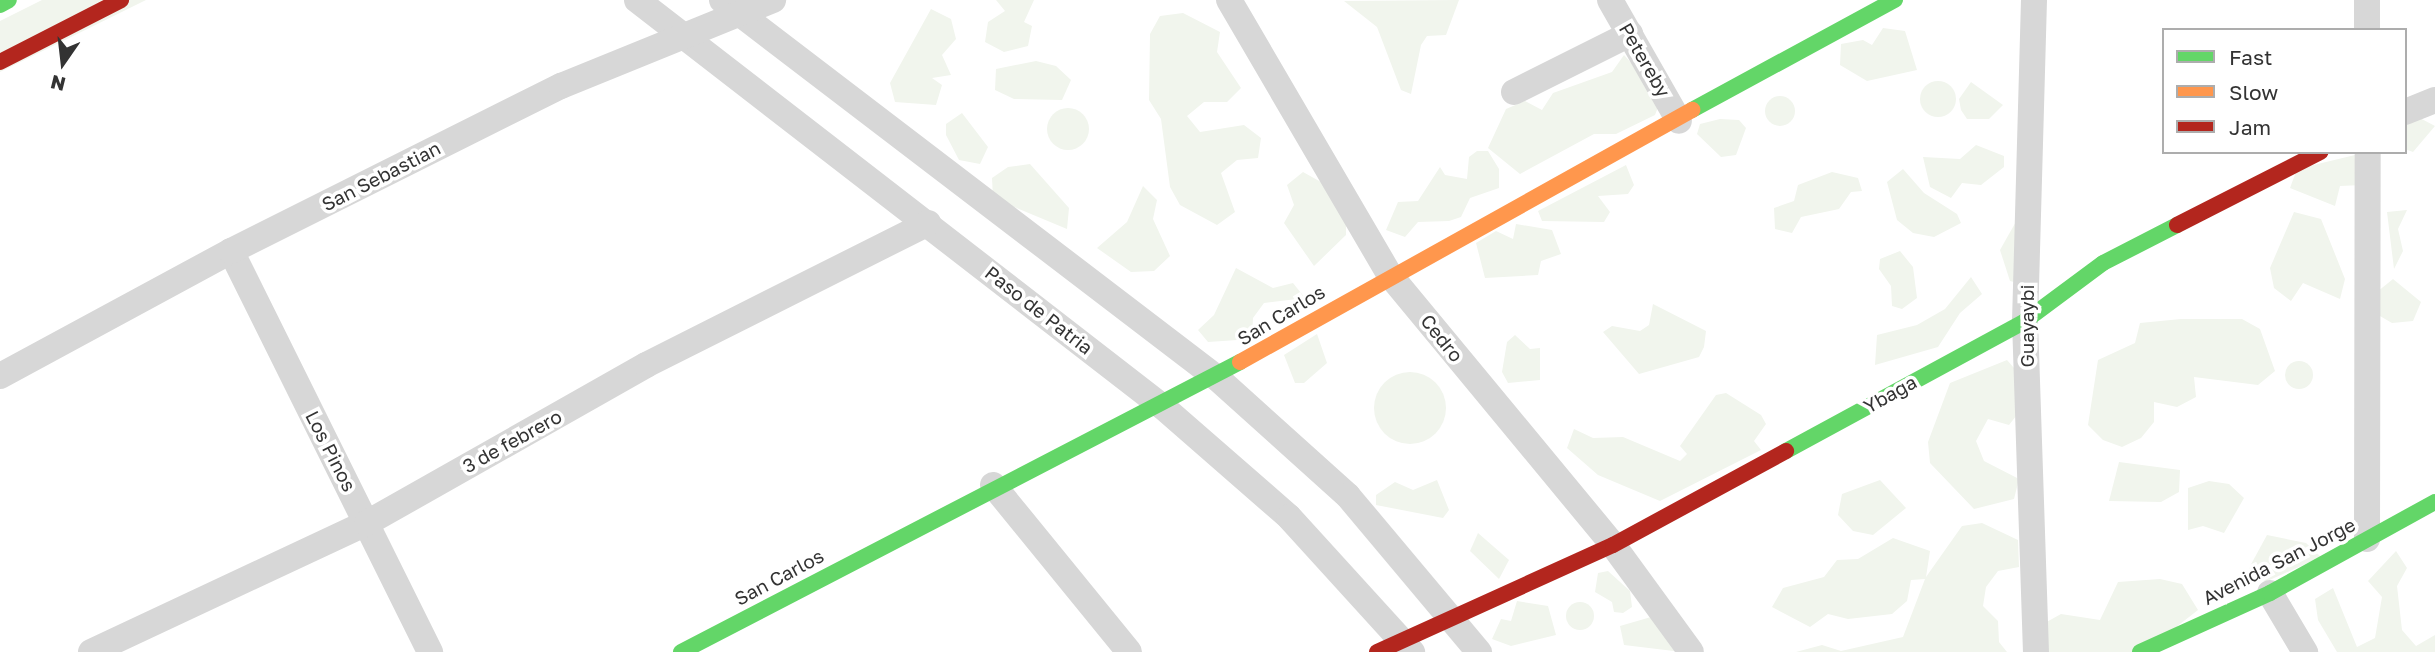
<!DOCTYPE html>
<style>
body{margin:0}
#map{position:relative;width:2435px;height:652px;overflow:hidden;background:#fff;font-family:"Golos Text",sans-serif}
div>[style]{position:absolute}
[style*='--x']{left:calc(var(--x)*1px);top:calc(var(--y)*1px);width:calc(var(--w)*1px);rotate:calc(var(--a)*1deg)}
.green>*{inset:0;background:#f1f5ed}
.round{border-radius:50%}
.street>*{height:26px;margin:-13px;padding:0 13px;transform-origin:13px;border-radius:13px;background:#d7d7d7}
.fast>*{height:16px;margin:-8px;padding:0 8px;transform-origin:8px;border-radius:8px;background:#63d668}
.slow>*{height:16px;margin:-8px;padding:0 8px;transform-origin:8px;border-radius:8px;background:#ff974d}
.jam>*{height:16px;margin:-8px;padding:0 8px;transform-origin:8px;border-radius:8px;background:#b3261e}
span{translate:-50% -50%;white-space:nowrap;text-align:center;line-height:1.15;-webkit-text-stroke:7px #fff;paint-order:stroke}
.street-label{font-size:19px;color:#333}
.legend{position:absolute;left:2162px;top:28px;width:245px;height:126px;box-sizing:border-box;background:#fff;border:2px solid #adadad;margin:0;padding:9px 12px;list-style:none;font-size:21px;color:#333}
.legend li{display:flex;align-items:center;gap:14px;height:35px}
.legend b{width:35px;border:2px solid #adadad}
.north{position:absolute;left:28px;top:28px;width:70px;height:70px;-webkit-text-stroke:5px #fff;paint-order:stroke;rotate:194deg;font-size:19px;font-weight:700;line-height:28px;text-align:center;color:#333}
.north::after{content:'';display:block;margin:auto;width:24px;height:32px;background:#333;clip-path:polygon(50% 0,100% 100%,50% 72%,0 100%)}
</style>
<div id="map">
<div class="green">
<div style="clip-path:polygon(42px 0,146px 0,0 72px,0 21px)"></div>
<div style="clip-path:polygon(996px 0,1034px 0,1024px 22px,1032px 26px,1028px 46px,1004px 52px,985px 42px,988px 22px,1005px 11px)"></div>
<div style="clip-path:polygon(1459px 0,1446px 35px,1427px 36px,1421px 45px,1411px 94px,1401px 90px,1377px 27px,1344px 1px)"></div>
<div style="clip-path:polygon(931px 9px,951px 19px,956px 39px,942px 55px,951px 75px,932px 78px,942px 85px,936px 105px,895px 102px,890px 83px)"></div>
<div style="clip-path:polygon(1183px 13px,1220px 32px,1217px 52px,1241px 88px,1227px 102px,1204px 102px,1187px 116px,1200px 132px,1244px 125px,1261px 138px,1258px 158px,1237px 160px,1221px 173px,1235px 212px,1217px 225px,1180px 205px,1170px 187px,1161px 119px,1149px 100px,1150px 34px,1160px 16px)"></div>
<div style="clip-path:polygon(1883px 28px,1905px 31px,1917px 70px,1867px 81px,1840px 65px,1841px 44px,1863px 40px,1872px 45px)"></div>
<div style="clip-path:polygon(1624px 55px,1662px 97px,1655px 115px,1616px 134px,1594px 134px,1520px 174px,1488px 148px,1506px 109px,1525px 101px,1542px 110px,1553px 93px,1612px 72px)"></div>
<div style="clip-path:polygon(1036px 61px,1056px 66px,1071px 80px,1062px 100px,1014px 99px,995px 90px,996px 69px)"></div>
<div class="round" style="left:1920px;top:81px;width:36px;height:36px"></div>
<div style="clip-path:polygon(1971px 82px,2003px 105px,1989px 119px,1967px 119px,1961px 110px,1959px 99px)"></div>
<div class="round" style="left:1765px;top:96px;width:30px;height:30px"></div>
<div class="round" style="left:1047px;top:108px;width:42px;height:42px"></div>
<div style="clip-path:polygon(962px 113px,988px 147px,980px 164px,959px 160px,946px 135px,946px 124px)"></div>
<div style="clip-path:polygon(2416px 116px,2435px 126px,2413px 152px,2405px 149px,2405px 120px)"></div>
<div style="clip-path:polygon(1720px 119px,1739px 120px,1746px 128px,1736px 155px,1721px 157px,1697px 134px,1700px 124px)"></div>
<div style="clip-path:polygon(1976px 145px,2004px 156px,2004px 167px,1981px 185px,1962px 183px,1951px 198px,1930px 187px,1923px 157px,1960px 159px)"></div>
<div style="clip-path:polygon(1477px 151px,1488px 151px,1499px 169px,1499px 188px,1470px 198px,1461px 217px,1449px 221px,1418px 222px,1405px 237px,1386px 230px,1398px 202px,1418px 201px,1440px 167px,1445px 175px,1467px 179px,1469px 157px)"></div>
<div style="clip-path:polygon(2355px 155px,2362px 185px,2340px 186px,2335px 206px,2290px 188px,2297px 169px)"></div>
<div style="clip-path:polygon(1030px 164px,1069px 208px,1067px 229px,993px 198px,992px 178px,1008px 167px)"></div>
<div style="clip-path:polygon(1626px 165px,1634px 185px,1628px 194px,1598px 196px,1610px 212px,1604px 222px,1542px 221px,1538px 211px)"></div>
<div style="clip-path:polygon(1903px 169px,1924px 193px,1957px 214px,1961px 223px,1934px 237px,1913px 233px,1897px 220px,1887px 182px)"></div>
<div style="clip-path:polygon(1303px 172px,1321px 182px,1346px 214px,1346px 235px,1314px 266px,1284px 223px,1294px 205px,1287px 185px)"></div>
<div style="clip-path:polygon(1832px 172px,1858px 178px,1862px 191px,1851px 192px,1839px 209px,1801px 217px,1792px 233px,1775px 229px,1774px 208px,1794px 201px,1798px 185px)"></div>
<div style="clip-path:polygon(1143px 186px,1157px 200px,1153px 219px,1170px 256px,1154px 271px,1131px 272px,1097px 248px,1127px 222px)"></div>
<div style="clip-path:polygon(2407px 210px,2398px 229px,2403px 251px,2394px 269px,2387px 212px)"></div>
<div style="clip-path:polygon(2022px 211px,2021px 284px,2010px 281px,2000px 250px)"></div>
<div style="clip-path:polygon(2294px 212px,2321px 219px,2345px 279px,2340px 299px,2303px 283px,2291px 301px,2274px 288px,2270px 268px)"></div>
<div style="clip-path:polygon(1516px 224px,1552px 230px,1561px 254px,1541px 261px,1538px 275px,1485px 278px,1476px 243px,1496px 231px,1513px 239px)"></div>
<div style="clip-path:polygon(1900px 251px,1913px 267px,1917px 298px,1902px 309px,1892px 306px,1891px 286px,1879px 269px,1880px 259px)"></div>
<div style="clip-path:polygon(1236px 268px,1273px 288px,1293px 283px,1305px 298px,1264px 303px,1253px 318px,1252px 339px,1208px 342px,1198px 330px,1214px 315px)"></div>
<div style="clip-path:polygon(1971px 277px,1982px 294px,1960px 313px,1938px 347px,1875px 365px,1877px 335px,1917px 325px,1945px 309px)"></div>
<div style="clip-path:polygon(2393px 279px,2421px 302px,2413px 321px,2392px 323px,2373px 312px,2377px 292px)"></div>
<div style="clip-path:polygon(1653px 304px,1706px 331px,1704px 347px,1699px 357px,1639px 374px,1603px 332px,1612px 326px,1640px 331px,1649px 325px)"></div>
<div style="clip-path:polygon(2181px 319px,2242px 319px,2260px 329px,2275px 371px,2258px 385px,2194px 377px,2196px 397px,2177px 407px,2154px 402px,2154px 422px,2141px 438px,2122px 447px,2103px 440px,2088px 425px,2098px 360px,2135px 343px,2140px 323px)"></div>
<div style="clip-path:polygon(1317px 334px,1327px 363px,1304px 383px,1295px 383px,1284px 355px)"></div>
<div style="clip-path:polygon(1515px 335px,1530px 349px,1540px 348px,1540px 380px,1508px 383px,1502px 372px,1507px 342px)"></div>
<div style="clip-path:polygon(2007px 360px,2035px 392px,2009px 425px,1988px 419px,1976px 441px,1984px 461px,2019px 479px,2014px 499px,1974px 509px,1930px 463px,1928px 442px,1950px 383px)"></div>
<div class="round" style="left:2285px;top:361px;width:28px;height:28px"></div>
<div class="round" style="left:1374px;top:372px;width:72px;height:72px"></div>
<div style="clip-path:polygon(1726px 393px,1761px 415px,1766px 424px,1754px 441px,1761px 450px,1660px 501px,1598px 475px,1567px 448px,1574px 429px,1593px 438px,1623px 437px,1680px 461px,1687px 454px,1680px 446px,1716px 395px)"></div>
<div style="clip-path:polygon(2119px 462px,2180px 470px,2179px 492px,2161px 502px,2109px 501px)"></div>
<div style="clip-path:polygon(1437px 480px,1449px 510px,1443px 518px,1376px 505px,1376px 495px,1395px 482px,1413px 490px)"></div>
<div style="clip-path:polygon(1880px 480px,1906px 508px,1873px 535px,1853px 531px,1838px 515px,1842px 494px)"></div>
<div style="clip-path:polygon(2209px 481px,2229px 484px,2244px 498px,2224px 533px,2203px 526px,2188px 530px,2188px 488px)"></div>
<div style="clip-path:polygon(1982px 523px,2018px 540px,2019px 567px,1998px 571px,1986px 587px,1983px 606px,1998px 621px,1999px 642px,2007px 652px,1796px 652px,1822px 645px,1841px 651px,1903px 637px,1925px 579px,1911px 580px,1907px 601px,1892px 614px,1848px 619px,1828px 614px,1810px 627px,1772px 607px,1783px 588px,1824px 577px,1837px 560px,1858px 559px,1893px 538px,1930px 551px,1926px 577px,1962px 526px)"></div>
<div style="clip-path:polygon(1478px 533px,1509px 560px,1499px 579px,1470px 551px)"></div>
<div style="clip-path:polygon(2267px 535px,2306px 543px,2321px 557px,2265px 582px,2249px 568px)"></div>
<div style="clip-path:polygon(2396px 551px,2407px 568px,2397px 586px,2402px 630px,2416px 646px,2435px 635px,2435px 652px,2337px 652px,2318px 620px,2315px 599px,2333px 588px,2357px 647px,2375px 638px,2382px 597px,2368px 581px)"></div>
<div style="clip-path:polygon(1608px 571px,1630px 591px,1632px 607px,1623px 613px,1614px 612px,1612px 602px,1595px 592px,1598px 573px)"></div>
<div style="clip-path:polygon(2160px 579px,2182px 584px,2198px 610px,2144px 652px,2035px 652px,2043px 624px,2061px 614px,2100px 620px,2118px 582px)"></div>
<div style="clip-path:polygon(1517px 601px,1548px 606px,1556px 635px,1511px 646px,1492px 639px,1501px 619px,1511px 621px)"></div>
<div class="round" style="left:1566px;top:602px;width:28px;height:28px"></div>
<div style="clip-path:polygon(1651px 617px,1682px 652px,1624px 645px,1620px 626px)"></div>
</div>
<div class="street">
<div style="--x:637;--y:0;--w:665;--a:37.73"></div>
<div style="--x:1163;--y:407;--w:167;--a:41.1"></div>
<div style="--x:1289;--y:517;--w:183;--a:47.7"></div>
<div style="--x:722;--y:0;--w:623;--a:37.37"></div>
<div style="--x:1217;--y:378;--w:176;--a:42"></div>
<div style="--x:1348;--y:496;--w:204;--a:50"></div>
<div style="--x:1229;--y:0;--w:317;--a:59.7"></div>
<div style="--x:1389;--y:274;--w:352;--a:50.4"></div>
<div style="--x:1613;--y:545;--w:132;--a:53.9"></div>
<div style="--x:1610;--y:0;--w:139;--a:60.3"></div>
<div style="--x:2034;--y:0;--w:321;--a:91.6"></div>
<div style="--x:2025;--y:321;--w:331;--a:88.1"></div>
<div style="--x:2367;--y:0;--w:30;--a:90"></div>
<div style="--x:1514;--y:92;--w:130;--a:-26.6"></div>
<div style="--x:2405;--y:112;--w:32;--a:-22"></div>
<div style="--x:231;--y:251;--w:448;--a:63.6"></div>
<div style="--x:0;--y:376;--w:263;--a:-28.4"></div>
<div style="--x:231;--y:251;--w:369;--a:-26.6"></div>
<div style="--x:561;--y:86;--w:229;--a:-22.1"></div>
<div style="--x:993;--y:485;--w:215;--a:50.8"></div>
<div style="--x:2367;--y:539;--w:387;--a:-89.9"></div>
<div style="--x:2270;--y:593;--w:69;--a:59.3"></div>
<div style="--x:91;--y:652;--w:305;--a:-25.1"></div>
<div style="--x:367;--y:523;--w:321;--a:-29.5"></div>
<div style="--x:646;--y:365;--w:316;--a:-26.7"></div>
</div>
<div class="fast">
<div style="--x:0;--y:5;--w:10;--a:-29"></div>
<div style="--x:1692;--y:110;--w:231;--a:-28.5"></div>
<div style="--x:1786;--y:451;--w:272;--a:-28.5"></div>
<div style="--x:2025;--y:321;--w:97;--a:-36.6"></div>
<div style="--x:2103;--y:263;--w:83;--a:-27.2"></div>
<div style="--x:681;--y:652;--w:630;--a:-27.42"></div>
<div style="--x:2140;--y:652;--w:143;--a:-24.4"></div>
<div style="--x:2270;--y:593;--w:188;--a:-28.9"></div>
</div>
<div class="slow">
<div style="--x:1240;--y:362;--w:518;--a:-29.14"></div>
</div>
<div class="jam">
<div style="--x:0;--y:62;--w:136;--a:-27.1"></div>
<div style="--x:2177;--y:225;--w:161;--a:-27"></div>
<div style="--x:1377;--y:652;--w:259;--a:-24.4"></div>
<div style="--x:1613;--y:545;--w:197;--a:-28.5"></div>
</div>
<div class="street-label">
<span style="left:1645px;top:60px;rotate:60deg">Petereby</span>
<span style="left:381px;top:176px;rotate:-27deg">San Sebastian</span>
<span style="left:1039px;top:310px;rotate:38deg">Paso de Patria</span>
<span style="left:1281px;top:315px;rotate:-31deg">San Carlos</span>
<span style="left:2027px;top:326px;rotate:-90deg">Guayaybi</span>
<span style="left:1442px;top:338px;rotate:51deg">Cedro</span>
<span style="left:1890px;top:394px;rotate:-29deg">Ybaga</span>
<span style="left:512px;top:441px;rotate:-29deg">3 de febrero</span>
<span style="left:331px;top:451px;rotate:63deg">Los Pinos</span>
<span style="left:2279px;top:561px;rotate:-27deg">Avenida San Jorge</span>
<span style="left:779px;top:577px;rotate:-28deg">San Carlos</span>
</div>
<ul class="legend">
<li><b style="height:9px;background:#63d668"></b>Fast</li>
<li><b style="height:9px;background:#ff974d"></b>Slow</li>
<li><b style="height:9px;background:#b3261e"></b>Jam</li>
</ul>
<div class="north">N</div>
</div>
